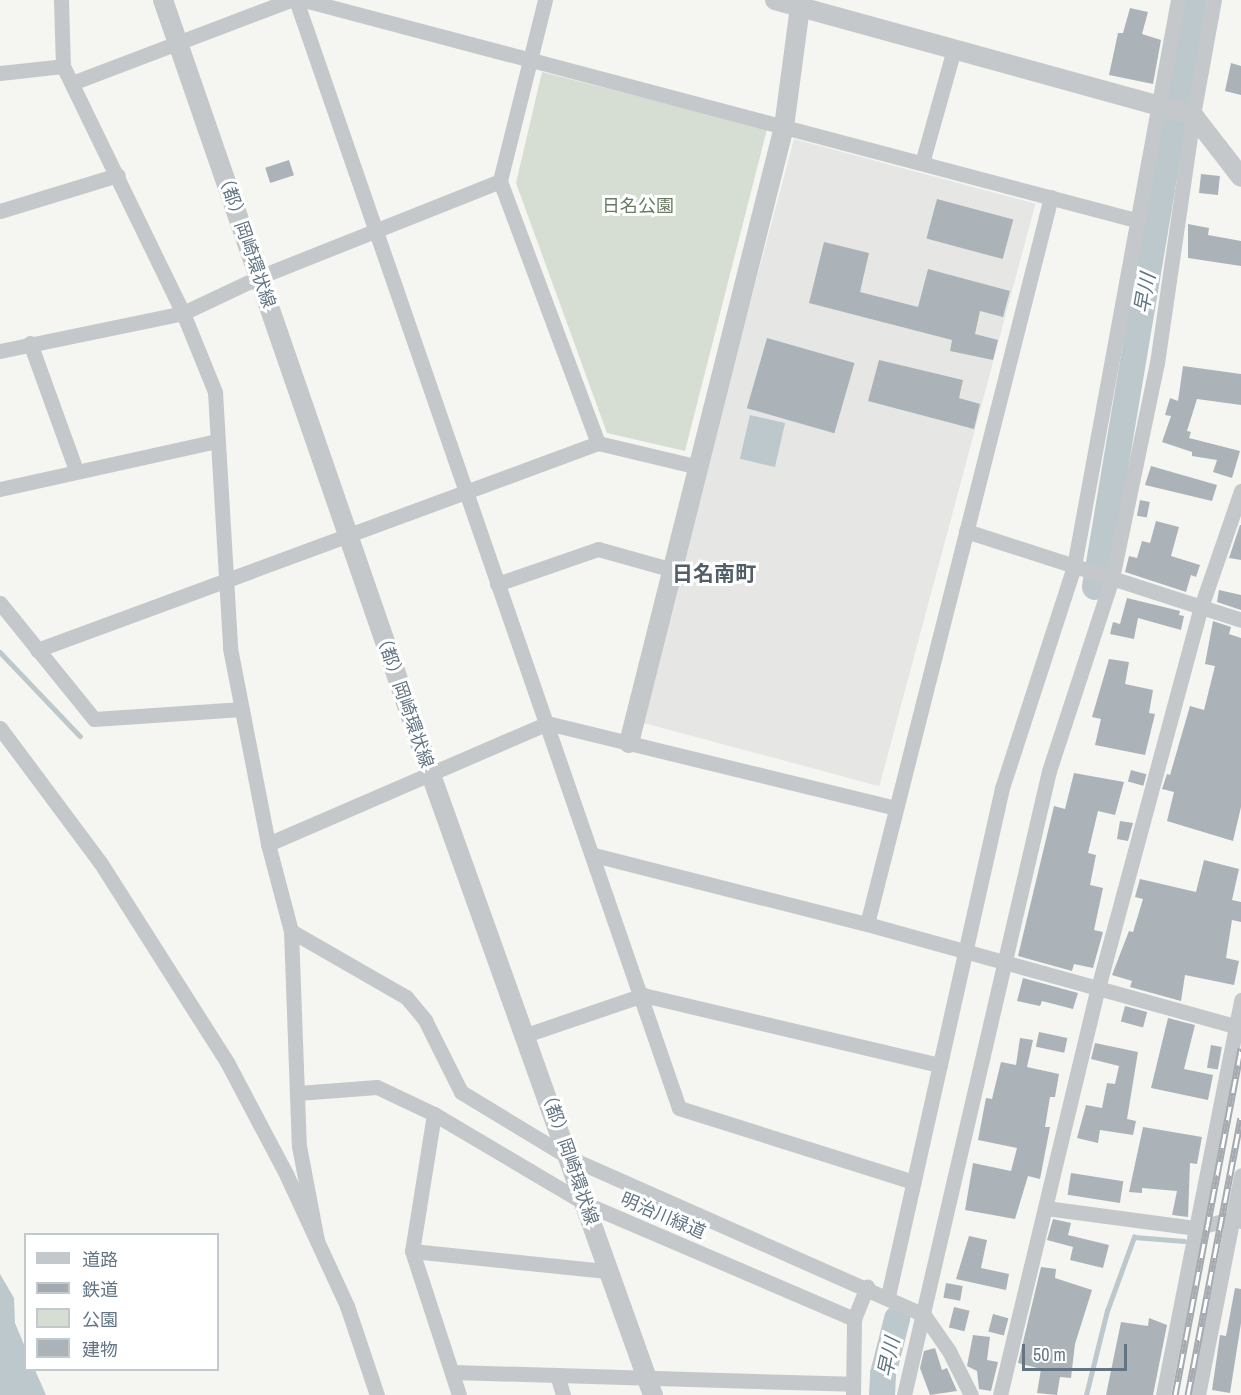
<!DOCTYPE html>
<meta charset="utf-8">
<style>
body{margin:0}
#map{position:relative;width:1241px;height:1395px;overflow:hidden;background:#f5f6f1;font-family:"Archivo Narrow","Noto Sans JP",sans-serif}
div>[style]{position:absolute}
[style*='--x']{left:calc(var(--x)*1px);top:calc(var(--y)*1px);width:calc(var(--w)*1px);rotate:calc(var(--a)*1deg)}
.built>*{inset:0;background:#e6e7e5;transform-origin:0 0}
.green>*{inset:0;background:#d6ddd2}
.water>*{inset:0;background:#bcc8cc;transform-origin:0 0}
.stream>*{height:4.5px;margin:-2.25px;padding:0 2.25px;transform-origin:2.25px;border-radius:2.25px;background:#bcc8cc}
.river>*{height:26px;margin:-13px;padding:0 13px;transform-origin:13px;border-radius:13px;background:#bcc8cc}
.building>*{inset:0;background:#abb3b8;transform-origin:0 0}
.minor>*{height:15px;margin:-7.5px;padding:0 7.5px;transform-origin:7.5px;border-radius:7.5px;background:#c5c8cb}
.tertiary>*{height:20px;margin:-10px;padding:0 10px;transform-origin:10px;border-radius:10px;background:#c5c8cb}
.rail>*{height:7px;margin-top:-3.5px;transform-origin:0;background:repeating-linear-gradient(90deg,#fff 0 14px,#a4aab0 0 28px);box-sizing:border-box;border-block:2px solid #a4aab0}
span{translate:-50% -50%;white-space:nowrap;text-align:center;line-height:1.15;-webkit-text-stroke:6px #fff;paint-order:stroke}
.park-label{font-size:18px;color:#677b62}
.street-label{font-size:18px;color:#637584}
.water-label{font-size:20px;color:#5f7781;font-style:italic}
.quarter-label{font-size:21px;color:#515e69;font-weight:700}
.legend{position:absolute;left:24px;top:1233px;width:195px;height:138px;box-sizing:border-box;background:#fff;border:2px solid #c1c8ce;margin:0;padding:8px 10px;list-style:none;font-size:18px;color:#637584}
.legend li{display:flex;align-items:center;gap:12px;height:30px}
.legend b{width:30px;border:2px solid #c1c8ce}
.scale{position:absolute;left:1022px;top:1344px;width:105px;height:27px;box-sizing:border-box;border:3px solid #637584;border-top:0;padding-left:8px;font-size:18px;line-height:21px;white-space:nowrap;color:#637584;-webkit-text-stroke:4px #fff;paint-order:stroke}
</style>
<div id="map">
<div class="built">
<div style="left:794px;top:139px;width:250px;height:603px;rotate:15deg"></div>
</div>
<div class="green">
<div style="clip-path:polygon(542px 72px,767px 129px,685px 451px,607px 433px,516px 183px)"></div>
</div>
<div class="water">
<div style="left:750px;top:415px;width:36px;height:45px;rotate:13deg"></div>
<div style="clip-path:polygon(0 1274px,14px 1298px,15px 1323px,25px 1347px,26px 1370px,35px 1370px,46px 1395px,0 1395px)"></div>
</div>
<div class="stream">
<div style="--x:0;--y:652;--w:116;--a:46.4"></div>
<div style="--x:1086;--y:1395;--w:87;--a:-76"></div>
<div style="--x:1107;--y:1311;--w:79;--a:-70"></div>
<div style="--x:1134;--y:1237;--w:50;--a:4.6"></div>
</div>
<div class="river">
<div style="--x:1095;--y:587;--w:595;--a:-80.43"></div>
<div style="--x:882;--y:1395;--w:21;--a:-87"></div>
<div style="--x:883;--y:1374;--w:57;--a:-75.7"></div>
</div>
<div class="building">
<div style="clip-path:polygon(1130px 8px,1148px 12px,1142px 34px,1161px 40px,1153px 84px,1109px 75px,1118px 33px,1123px 33px)"></div>
<div style="clip-path:polygon(1231px 63px,1241px 66px,1241px 95px,1225px 91px)"></div>
<div style="left:289px;top:160px;width:16px;height:25px;rotate:72deg"></div>
<div style="left:1201px;top:174px;width:19px;height:19px;rotate:6deg"></div>
<div style="left:937px;top:199px;width:79px;height:41px;rotate:15deg"></div>
<div style="clip-path:polygon(1188px 224px,1209px 228px,1208px 235px,1241px 241px,1241px 266px,1188px 258px)"></div>
<div style="clip-path:polygon(824px 242px,869px 253px,860px 292px,918px 307px,928px 269px,1010px 291px,1003px 317px,980px 311px,975px 334px,998px 340px,993px 360px,950px 351px,952px 340px,809px 303px)"></div>
<div style="left:767px;top:338px;width:91px;height:73px;rotate:16deg"></div>
<div style="clip-path:polygon(879px 360px,963px 380px,959px 398px,980px 404px,974px 429px,868px 401px)"></div>
<div style="clip-path:polygon(1183px 366px,1241px 374px,1241px 405px,1197px 399px,1187px 431px,1191px 432px,1189px 438px,1240px 451px,1232px 478px,1213px 472px,1217px 460px,1192px 456px,1192px 452px,1162px 442px,1171px 416px,1165px 415px,1170px 398px,1178px 401px)"></div>
<div style="clip-path:polygon(1151px 466px,1217px 485px,1212px 501px,1145px 485px)"></div>
<div style="left:1140px;top:500px;width:10px;height:16px;rotate:11deg"></div>
<div style="clip-path:polygon(1156px 521px,1179px 527px,1171px 556px,1200px 565px,1196px 577px,1191px 575px,1186px 592px,1125px 572px,1129px 556px,1137px 558px,1142px 541px,1150px 543px)"></div>
<div style="clip-path:polygon(1240px 525px,1241px 525px,1241px 560px,1229px 558px)"></div>
<div style="clip-path:polygon(1219px 590px,1241px 595px,1241px 610px,1217px 602px)"></div>
<div style="clip-path:polygon(1127px 598px,1180px 611px,1179px 615px,1184px 616px,1181px 630px,1138px 618px,1134px 639px,1110px 634px,1113px 622px,1120px 624px)"></div>
<div style="clip-path:polygon(1213px 621px,1231px 627px,1229px 634px,1241px 638px,1241px 807px,1233px 841px,1167px 821px,1174px 792px,1162px 789px,1167px 774px,1170px 775px,1190px 706px,1204px 710px,1215px 666px,1205px 664px)"></div>
<div style="clip-path:polygon(1109px 659px,1129px 662px,1125px 684px,1153px 690px,1149px 713px,1155px 714px,1145px 755px,1095px 745px,1101px 719px,1092px 717px)"></div>
<div style="left:1131px;top:770px;width:16px;height:12px;rotate:15deg"></div>
<div style="clip-path:polygon(1074px 773px,1124px 782px,1115px 815px,1098px 811px,1088px 853px,1096px 855px,1090px 885px,1103px 888px,1094px 930px,1103px 932px,1093px 968px,1074px 964px,1072px 971px,1018px 956px,1054px 806px,1065px 809px)"></div>
<div style="clip-path:polygon(1120px 821px,1133px 823px,1128px 841px,1117px 839px)"></div>
<div style="clip-path:polygon(1204px 860px,1239px 869px,1232px 900px,1241px 902px,1241px 922px,1232px 920px,1226px 958px,1239px 961px,1234px 985px,1185px 975px,1181px 1001px,1130px 987px,1132px 981px,1112px 975px,1129px 931px,1133px 932px,1143px 899px,1135px 897px,1140px 879px,1196px 892px)"></div>
<div style="clip-path:polygon(1023px 978px,1078px 993px,1073px 1009px,1042px 1001px,1040px 1006px,1017px 1001px)"></div>
<div style="left:1125px;top:1006px;width:23px;height:16px;rotate:15deg"></div>
<div style="clip-path:polygon(1168px 1018px,1195px 1025px,1184px 1069px,1213px 1075px,1208px 1100px,1151px 1088px)"></div>
<div style="left:1039px;top:1032px;width:29px;height:15px;rotate:12deg"></div>
<div style="clip-path:polygon(1020px 1038px,1033px 1040px,1027px 1067px,1059px 1074px,1055px 1097px,1050px 1097px,1045px 1127px,1050px 1127px,1040px 1179px,1028px 1176px,1015px 1219px,965px 1210px,973px 1163px,1011px 1171px,1017px 1148px,978px 1140px,986px 1098px,992px 1099px,1001px 1062px,1016px 1065px)"></div>
<div style="clip-path:polygon(1095px 1043px,1138px 1052px,1127px 1119px,1136px 1121px,1133px 1135px,1100px 1130px,1098px 1143px,1077px 1138px,1086px 1105px,1102px 1108px,1107px 1083px,1115px 1084px,1119px 1066px,1091px 1059px)"></div>
<div style="left:1211px;top:1045px;width:11px;height:23px;rotate:10deg"></div>
<div style="clip-path:polygon(1143px 1127px,1202px 1137px,1197px 1164px,1190px 1163px,1188px 1217px,1172px 1215px,1177px 1191px,1142px 1188px,1142px 1193px,1129px 1192px)"></div>
<div style="left:1071px;top:1173px;width:53px;height:22px;rotate:9deg"></div>
<div style="clip-path:polygon(1053px 1219px,1071px 1223px,1068px 1235px,1109px 1245px,1103px 1268px,1070px 1260px,1073px 1247px,1047px 1240px)"></div>
<div style="clip-path:polygon(969px 1236px,987px 1240px,981px 1268px,1009px 1274px,1006px 1290px,956px 1279px)"></div>
<div style="clip-path:polygon(1041px 1267px,1056px 1269px,1055px 1278px,1092px 1290px,1075px 1344px,1071px 1378px,1060px 1377px,1057px 1395px,1037px 1393px,1041px 1369px,1018px 1363px)"></div>
<div style="left:946px;top:1283px;width:17px;height:15px;rotate:10deg"></div>
<div style="clip-path:polygon(1235px 1288px,1241px 1289px,1241px 1323px,1230px 1393px,1212px 1390px,1220px 1335px,1226px 1336px)"></div>
<div style="left:954px;top:1307px;width:16px;height:21px;rotate:14deg"></div>
<div style="left:993px;top:1314px;width:16px;height:18px;rotate:15deg"></div>
<div style="clip-path:polygon(1149px 1318px,1167px 1325px,1153px 1395px,1106px 1395px,1121px 1322px,1148px 1326px)"></div>
<div style="clip-path:polygon(973px 1335px,990px 1337px,987px 1360px,998px 1362px,991px 1391px,979px 1389px,977px 1371px,967px 1366px)"></div>
<div style="clip-path:polygon(935px 1348px,942px 1370px,947px 1368px,957px 1391px,930px 1395px,920px 1368px,924px 1351px)"></div>
</div>
<div class="minor">
<div style="--x:61;--y:0;--w:66;--a:88.3"></div>
<div style="--x:63;--y:66;--w:275;--a:64.1"></div>
<div style="--x:183;--y:313;--w:85;--a:67.9"></div>
<div style="--x:215;--y:392;--w:256;--a:86.6"></div>
<div style="--x:230;--y:648;--w:200;--a:79"></div>
<div style="--x:268;--y:844;--w:90;--a:75.2"></div>
<div style="--x:291;--y:931;--w:215;--a:87.9"></div>
<div style="--x:299;--y:1146;--w:96;--a:79.2"></div>
<div style="--x:296;--y:0;--w:1172;--a:70.93"></div>
<div style="--x:679;--y:1108;--w:246;--a:17.5"></div>
<div style="--x:304;--y:0;--w:864;--a:14.82"></div>
<div style="--x:545;--y:0;--w:187;--a:104"></div>
<div style="--x:500;--y:181;--w:280;--a:69.5"></div>
<div style="--x:0;--y:73;--w:63;--a:-6.3"></div>
<div style="--x:72;--y:83;--w:233;--a:-20.8"></div>
<div style="--x:922;--y:163;--w:118;--a:-74.3"></div>
<div style="--x:0;--y:211;--w:123;--a:-17"></div>
<div style="--x:30;--y:343;--w:135;--a:70.1"></div>
<div style="--x:0;--y:351;--w:187;--a:-11.7"></div>
<div style="--x:183;--y:313;--w:84;--a:-25.3"></div>
<div style="--x:259;--y:277;--w:259;--a:-21.7"></div>
<div style="--x:0;--y:489;--w:222;--a:-12.5"></div>
<div style="--x:966;--y:531;--w:289;--a:17.9"></div>
<div style="--x:497;--y:584;--w:107;--a:-19.1"></div>
<div style="--x:598;--y:549;--w:78;--a:15.6"></div>
<div style="--x:0;--y:603;--w:149;--a:51"></div>
<div style="--x:94;--y:719;--w:148;--a:-3.9"></div>
<div style="--x:37;--y:650;--w:598;--a:-20.25"></div>
<div style="--x:598;--y:443;--w:104;--a:13.4"></div>
<div style="--x:0;--y:728;--w:167;--a:53.3"></div>
<div style="--x:100;--y:862;--w:237;--a:57.6"></div>
<div style="--x:227;--y:1062;--w:129;--a:62.2"></div>
<div style="--x:287;--y:1176;--w:143;--a:65.2"></div>
<div style="--x:347;--y:1306;--w:94;--a:71.4"></div>
<div style="--x:268;--y:844;--w:304;--a:-23.4"></div>
<div style="--x:547;--y:723;--w:358;--a:13.7"></div>
<div style="--x:594;--y:855;--w:282;--a:14.2"></div>
<div style="--x:867;--y:924;--w:388;--a:15.5"></div>
<div style="--x:867;--y:924;--w:750;--a:-75.8"></div>
<div style="--x:291;--y:931;--w:133;--a:29.9"></div>
<div style="--x:406;--y:997;--w:30;--a:50"></div>
<div style="--x:425;--y:1020;--w:80;--a:63.4"></div>
<div style="--x:461;--y:1092;--w:127;--a:31.2"></div>
<div style="--x:570;--y:1158;--w:387;--a:23.9"></div>
<div style="--x:924;--y:1315;--w:44;--a:55.2"></div>
<div style="--x:949;--y:1351;--w:49;--a:63.4"></div>
<div style="--x:526;--y:1035;--w:124;--a:-18.9"></div>
<div style="--x:643;--y:995;--w:305;--a:13.3"></div>
<div style="--x:298;--y:1093;--w:79;--a:-4.3"></div>
<div style="--x:377;--y:1087;--w:63;--a:25.3"></div>
<div style="--x:434;--y:1114;--w:177;--a:30.6"></div>
<div style="--x:586;--y:1204;--w:292;--a:23.2"></div>
<div style="--x:434;--y:1114;--w:139;--a:99.1"></div>
<div style="--x:412;--y:1251;--w:151;--a:71.9"></div>
<div style="--x:1046;--y:1208;--w:150;--a:7.6"></div>
<div style="--x:1195;--y:1228;--w:37;--a:-14"></div>
<div style="--x:1231;--y:1219;--w:10;--a:11"></div>
<div style="--x:412;--y:1251;--w:196;--a:5.9"></div>
<div style="--x:888;--y:1296;--w:521;--a:-77.35"></div>
<div style="--x:1002;--y:788;--w:233;--a:-72"></div>
<div style="--x:1074;--y:566;--w:575;--a:-79.59"></div>
<div style="--x:453;--y:1372;--w:399;--a:1.7"></div>
<div style="--x:557;--y:1375;--w:21;--a:73"></div>
<div style="--x:853;--y:1395;--w:76;--a:-89.2"></div>
<div style="--x:854;--y:1319;--w:35;--a:-68"></div>
<div style="--x:904;--y:1395;--w:641;--a:-76.92"></div>
<div style="--x:1049;--y:771;--w:203;--a:-71.9"></div>
<div style="--x:1112;--y:578;--w:220;--a:-78.2"></div>
<div style="--x:1157;--y:363;--w:251;--a:-81.7"></div>
<div style="--x:1193;--y:115;--w:117;--a:-79.7"></div>
<div style="--x:1000;--y:1395;--w:419;--a:-76.5"></div>
<div style="--x:1098;--y:988;--w:395;--a:-74.9"></div>
<div style="--x:1201;--y:607;--w:123;--a:-71"></div>
<div style="--x:1163;--y:1395;--w:403;--a:-78.8"></div>
<div style="--x:1198;--y:1395;--w:224;--a:-78.9"></div>
</div>
<div class="tertiary">
<div style="--x:163;--y:0;--w:817;--a:70.92"></div>
<div style="--x:430;--y:772;--w:662;--a:70.31"></div>
<div style="--x:775;--y:0;--w:434;--a:15.4"></div>
<div style="--x:1193;--y:115;--w:78;--a:52.3"></div>
<div style="--x:629;--y:743;--w:635;--a:-75.88"></div>
<div style="--x:784;--y:127;--w:121;--a:-82.4"></div>
</div>
<div class="rail">
<div style="--x:1175;--y:1395;--w:353;--a:-79.2"></div>
<div style="--x:1188;--y:1395;--w:282;--a:-79.2"></div>
</div>
<div class="park-label">
<span style="left:638px;top:206px">日名公園</span>
</div>
<div class="street-label">
<span style="left:246px;top:239px;rotate:71deg">（都）岡崎環状線</span>
<span style="left:404px;top:699px;rotate:71deg">（都）岡崎環状線</span>
<span style="left:569px;top:1156px;rotate:71deg">（都）岡崎環状線</span>
<span style="left:663px;top:1216px;rotate:23deg">明治川緑道</span>
</div>
<div class="water-label">
<span style="left:1144px;top:293px;rotate:-80deg">早川</span>
<span style="left:888px;top:1357px;rotate:-78deg">早川</span>
</div>
<div class="quarter-label">
<span style="left:714px;top:574px">日名南町</span>
</div>
<ul class="legend">
<li><b style="height:8px;background:#c5c8cb"></b>道路</li>
<li><b style="height:8px;background:#a4aab0"></b>鉄道</li>
<li><b style="height:16px;background:#d6ddd2"></b>公園</li>
<li><b style="height:16px;background:#abb3b8"></b>建物</li>
</ul>
<div class="scale">50 m</div>
</div>
